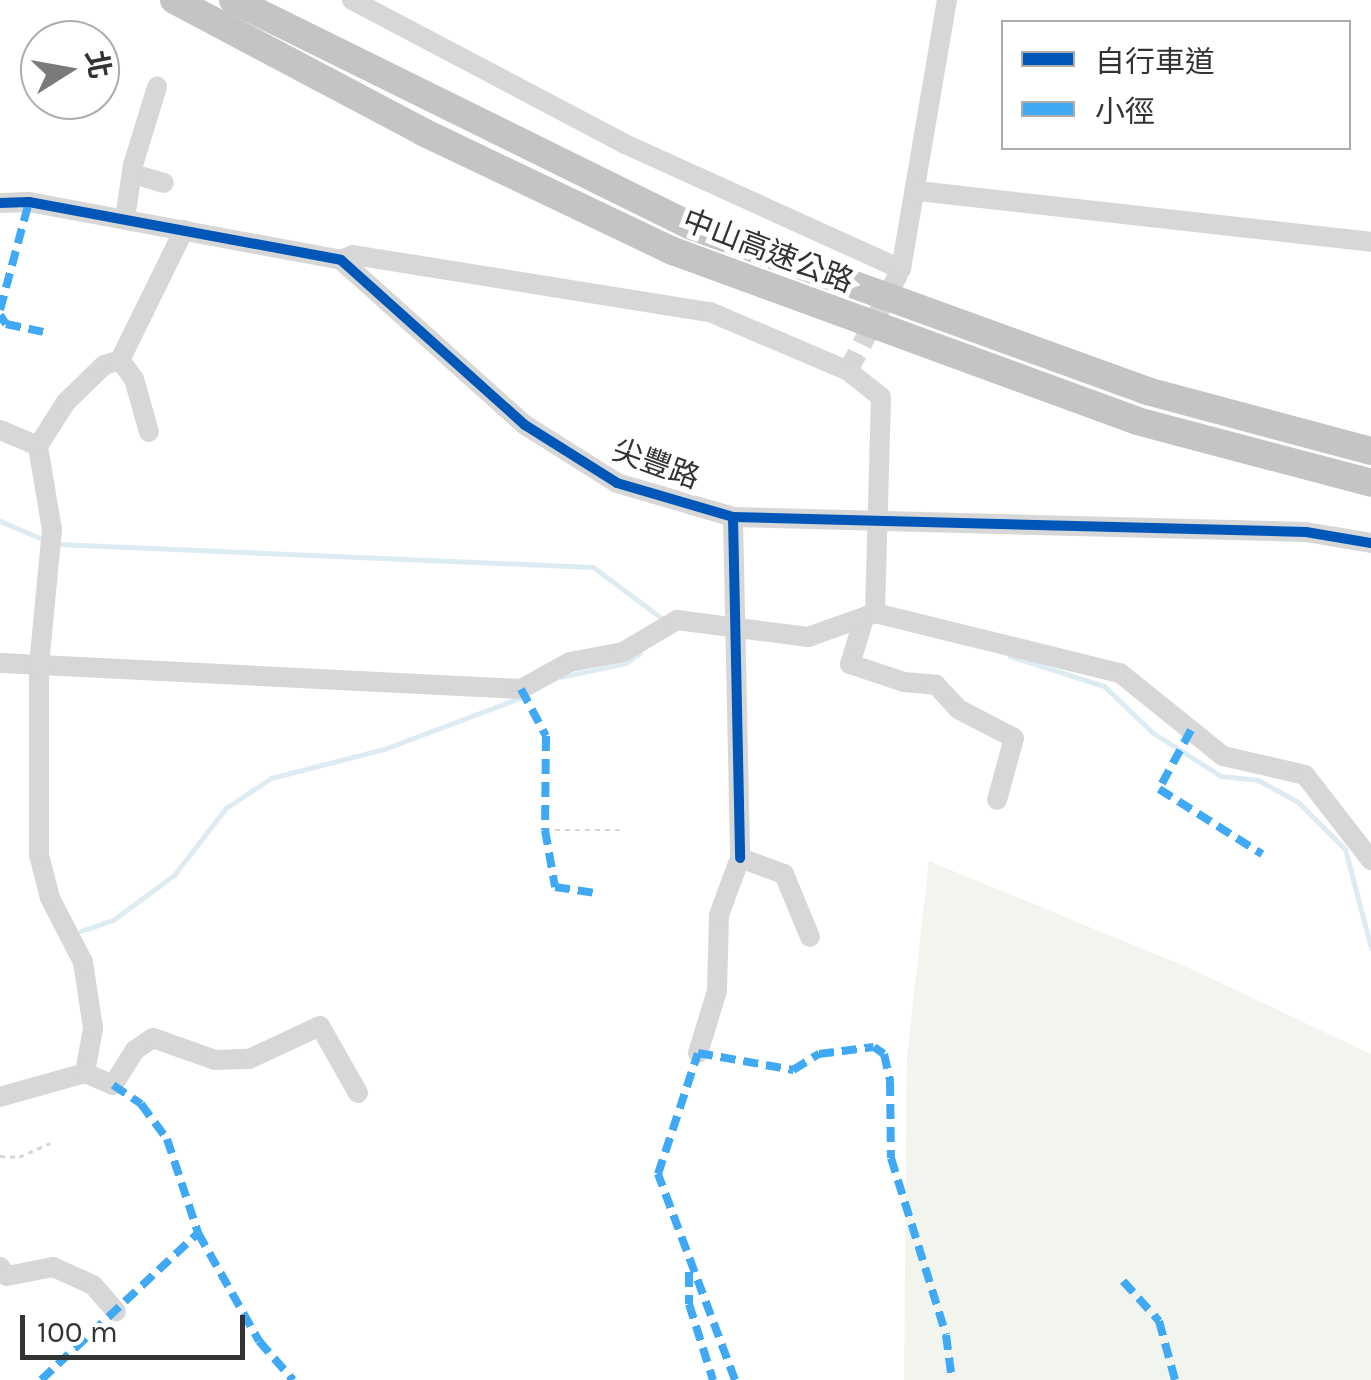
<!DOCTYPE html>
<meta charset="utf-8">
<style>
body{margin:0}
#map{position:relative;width:1371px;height:1380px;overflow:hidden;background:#fff;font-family:Karla,"Noto Sans TC",sans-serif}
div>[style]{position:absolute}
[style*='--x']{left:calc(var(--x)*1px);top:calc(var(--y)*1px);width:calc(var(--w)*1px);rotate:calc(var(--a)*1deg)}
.green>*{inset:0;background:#f1f5ed}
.stream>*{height:5px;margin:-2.5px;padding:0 2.5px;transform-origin:2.5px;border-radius:2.5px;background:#ddebf3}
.minor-tunnel>*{height:20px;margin-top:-10px;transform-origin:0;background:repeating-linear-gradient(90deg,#d6d6d6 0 20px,transparent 0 30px)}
.path>*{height:2.5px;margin-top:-1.25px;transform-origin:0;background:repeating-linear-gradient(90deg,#d6d6d6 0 5px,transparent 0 10px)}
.minor>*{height:20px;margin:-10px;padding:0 10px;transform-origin:10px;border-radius:10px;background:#d7d7d7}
.highway>*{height:28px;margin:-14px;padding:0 14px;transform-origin:14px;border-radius:14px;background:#c4c4c4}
.quiet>*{height:8px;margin-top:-4px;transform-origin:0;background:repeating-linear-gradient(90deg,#3fa9f5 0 15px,transparent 0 23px)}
.cycleway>*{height:10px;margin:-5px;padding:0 5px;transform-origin:5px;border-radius:5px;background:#0057b8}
span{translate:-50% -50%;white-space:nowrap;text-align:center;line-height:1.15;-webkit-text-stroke:10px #fff;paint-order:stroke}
.street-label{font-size:30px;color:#333}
.legend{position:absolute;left:1001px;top:20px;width:350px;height:130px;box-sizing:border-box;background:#fff;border:2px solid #adadad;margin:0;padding:12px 18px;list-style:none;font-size:30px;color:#333}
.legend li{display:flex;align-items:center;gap:20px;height:50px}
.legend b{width:50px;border:2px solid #adadad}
.north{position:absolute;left:20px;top:20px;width:100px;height:100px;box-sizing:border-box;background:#fff;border:2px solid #adadad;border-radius:50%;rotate:79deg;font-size:28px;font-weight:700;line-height:40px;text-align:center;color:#333}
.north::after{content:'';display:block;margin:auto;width:35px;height:45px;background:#7a7a7a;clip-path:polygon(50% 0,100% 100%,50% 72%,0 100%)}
.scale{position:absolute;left:20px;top:1315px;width:225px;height:45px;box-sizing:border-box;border:5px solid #333;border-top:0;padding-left:12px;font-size:30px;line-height:35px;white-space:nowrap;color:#333;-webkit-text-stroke:8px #fff;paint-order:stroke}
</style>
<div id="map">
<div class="green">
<div style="clip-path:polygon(929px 861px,1191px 969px,1371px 1054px,1371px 1380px,904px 1380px,907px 1056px)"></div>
</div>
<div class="stream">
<div style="--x:0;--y:521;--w:51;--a:23.1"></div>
<div style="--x:58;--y:544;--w:535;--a:2.46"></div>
<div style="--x:593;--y:567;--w:89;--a:36.7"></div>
<div style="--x:1010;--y:656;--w:99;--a:17.7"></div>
<div style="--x:1104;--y:686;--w:68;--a:43.8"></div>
<div style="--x:1153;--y:733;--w:80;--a:32.3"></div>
<div style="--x:1221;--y:776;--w:37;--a:6"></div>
<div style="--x:1258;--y:780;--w:46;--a:28.8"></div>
<div style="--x:1298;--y:802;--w:66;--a:45"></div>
<div style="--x:1345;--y:849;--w:102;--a:75.3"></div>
<div style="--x:561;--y:677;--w:66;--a:-12.2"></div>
<div style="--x:626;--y:663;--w:17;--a:-36"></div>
<div style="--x:81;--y:931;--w:34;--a:-19"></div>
<div style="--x:113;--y:920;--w:76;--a:-36.4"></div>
<div style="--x:174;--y:875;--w:85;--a:-52.2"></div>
<div style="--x:226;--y:808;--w:54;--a:-33.7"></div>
<div style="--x:271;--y:778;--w:117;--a:-14.4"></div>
<div style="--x:384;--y:749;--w:145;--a:-20.6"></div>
</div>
<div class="minor-tunnel">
<div style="--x:848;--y:371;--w:115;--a:-62.5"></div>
</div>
<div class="path">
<div style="--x:545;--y:830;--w:76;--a:0"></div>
<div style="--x:0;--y:1156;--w:19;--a:3"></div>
<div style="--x:19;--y:1157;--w:34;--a:-24"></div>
</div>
<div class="minor">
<div style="--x:352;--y:0;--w:309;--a:27.8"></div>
<div style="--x:625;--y:144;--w:303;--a:24.4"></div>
<div style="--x:901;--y:269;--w:273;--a:-80.3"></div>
<div style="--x:133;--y:174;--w:32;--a:16"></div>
<div style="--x:918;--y:191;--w:456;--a:6.4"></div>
<div style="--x:0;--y:203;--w:29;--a:-2"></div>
<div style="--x:29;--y:202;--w:317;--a:10.5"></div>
<div style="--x:341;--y:260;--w:247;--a:41.9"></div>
<div style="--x:525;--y:425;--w:109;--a:32.2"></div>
<div style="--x:617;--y:483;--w:121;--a:16.3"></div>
<div style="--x:733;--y:517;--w:573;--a:1.5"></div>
<div style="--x:1306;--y:532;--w:66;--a:9.6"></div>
<div style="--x:125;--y:218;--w:54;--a:-81.4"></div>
<div style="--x:133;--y:165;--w:82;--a:-72.9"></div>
<div style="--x:341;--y:260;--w:13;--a:-23"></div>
<div style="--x:353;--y:255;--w:362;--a:9.1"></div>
<div style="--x:710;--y:312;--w:150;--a:23.1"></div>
<div style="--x:848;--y:371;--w:42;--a:38.2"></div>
<div style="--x:881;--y:397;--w:216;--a:91.6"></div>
<div style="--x:120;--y:360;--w:24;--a:54"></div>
<div style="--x:134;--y:379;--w:55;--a:74.2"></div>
<div style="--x:0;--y:430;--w:41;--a:22.8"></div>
<div style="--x:733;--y:517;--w:341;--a:88.8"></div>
<div style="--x:863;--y:622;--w:44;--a:107.2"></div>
<div style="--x:850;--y:664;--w:57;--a:18.4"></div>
<div style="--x:904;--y:682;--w:32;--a:5"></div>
<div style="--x:936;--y:685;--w:33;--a:47"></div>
<div style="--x:958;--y:709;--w:63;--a:27.4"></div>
<div style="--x:1014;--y:738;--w:64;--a:105.3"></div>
<div style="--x:0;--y:663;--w:522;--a:2.86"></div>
<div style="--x:521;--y:689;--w:56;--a:-28.9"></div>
<div style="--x:570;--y:662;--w:54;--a:-10.7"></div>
<div style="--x:623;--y:652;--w:63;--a:-30.7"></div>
<div style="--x:677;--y:620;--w:132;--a:7.4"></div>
<div style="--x:808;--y:637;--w:71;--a:-19.7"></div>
<div style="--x:875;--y:613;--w:252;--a:13.8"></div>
<div style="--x:1120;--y:673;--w:132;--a:38.9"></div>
<div style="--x:1223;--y:756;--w:84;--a:13"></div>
<div style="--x:1305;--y:775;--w:108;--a:52.2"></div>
<div style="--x:698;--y:1053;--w:65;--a:-73"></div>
<div style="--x:717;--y:991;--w:76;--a:-88.5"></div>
<div style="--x:719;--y:915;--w:61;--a:-69.8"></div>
<div style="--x:740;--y:858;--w:47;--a:20"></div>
<div style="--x:784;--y:874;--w:68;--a:67.6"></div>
<div style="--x:85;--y:1073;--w:46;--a:-79.9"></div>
<div style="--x:93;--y:1028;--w:67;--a:-98.6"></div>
<div style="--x:83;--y:962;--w:72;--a:-117.3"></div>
<div style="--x:50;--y:898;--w:44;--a:-104.3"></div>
<div style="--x:39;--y:855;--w:190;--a:-90"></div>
<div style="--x:39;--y:665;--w:136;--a:-84.5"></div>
<div style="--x:52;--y:530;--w:85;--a:-99.5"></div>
<div style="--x:38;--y:446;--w:52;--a:-57.5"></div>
<div style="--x:66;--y:402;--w:53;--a:-44.2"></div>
<div style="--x:104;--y:365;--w:17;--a:-17"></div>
<div style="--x:120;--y:360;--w:145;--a:-63.8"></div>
<div style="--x:0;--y:1097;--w:88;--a:-15.8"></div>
<div style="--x:85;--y:1073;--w:30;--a:23"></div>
<div style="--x:113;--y:1085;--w:41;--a:-57.8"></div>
<div style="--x:135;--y:1050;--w:22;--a:-34"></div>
<div style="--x:153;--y:1038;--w:66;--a:19.5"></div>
<div style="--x:215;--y:1060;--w:34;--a:-2"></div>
<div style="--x:249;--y:1059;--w:78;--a:-24.9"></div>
<div style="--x:320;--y:1026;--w:77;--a:60.4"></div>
<div style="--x:0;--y:1267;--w:11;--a:52"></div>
<div style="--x:7;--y:1276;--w:47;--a:-11.1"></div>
<div style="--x:53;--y:1267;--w:44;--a:24.2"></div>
<div style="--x:93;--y:1285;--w:35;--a:49"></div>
</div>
<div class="highway">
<div style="--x:174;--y:0;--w:282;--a:27.9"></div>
<div style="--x:423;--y:132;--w:277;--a:25.5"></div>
<div style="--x:673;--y:251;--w:494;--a:20.1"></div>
<div style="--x:1137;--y:421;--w:242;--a:14.8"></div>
<div style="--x:233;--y:0;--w:508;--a:26.26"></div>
<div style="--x:689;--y:225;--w:487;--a:19.9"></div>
<div style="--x:1147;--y:391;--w:232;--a:15"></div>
</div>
<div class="quiet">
<div style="--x:0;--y:310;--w:112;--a:-75"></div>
<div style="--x:0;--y:315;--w:11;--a:56"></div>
<div style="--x:6;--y:324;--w:38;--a:12"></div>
<div style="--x:521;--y:689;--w:53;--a:62"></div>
<div style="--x:546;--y:736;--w:94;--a:90.6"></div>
<div style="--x:545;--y:830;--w:58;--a:80"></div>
<div style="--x:555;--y:887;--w:40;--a:8.5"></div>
<div style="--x:1191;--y:730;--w:67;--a:118.5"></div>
<div style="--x:1159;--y:789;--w:122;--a:32.3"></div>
<div style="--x:113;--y:1085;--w:34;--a:34"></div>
<div style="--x:141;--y:1104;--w:44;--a:53.4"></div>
<div style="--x:167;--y:1139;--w:99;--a:71.7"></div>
<div style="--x:198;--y:1233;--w:124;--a:60.5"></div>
<div style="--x:259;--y:1341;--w:52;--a:48.9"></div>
<div style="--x:689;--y:1272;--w:32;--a:90"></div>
<div style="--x:689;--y:1304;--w:80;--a:72.5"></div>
<div style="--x:1123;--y:1281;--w:54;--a:48"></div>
<div style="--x:1159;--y:1321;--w:61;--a:74.8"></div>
<div style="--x:41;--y:1380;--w:215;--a:-43.1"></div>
<div style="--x:735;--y:1380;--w:220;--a:-110.5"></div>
<div style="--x:658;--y:1174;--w:127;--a:-71.7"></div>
<div style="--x:698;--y:1053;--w:97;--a:10.1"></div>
<div style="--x:793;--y:1070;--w:31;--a:-32"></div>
<div style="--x:819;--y:1054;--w:55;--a:-7.3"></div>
<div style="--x:874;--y:1047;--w:12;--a:35"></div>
<div style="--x:884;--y:1054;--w:28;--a:77"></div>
<div style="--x:890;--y:1081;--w:77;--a:89.3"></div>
<div style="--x:891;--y:1158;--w:185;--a:72.7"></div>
<div style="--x:946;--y:1335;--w:45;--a:82.4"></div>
</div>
<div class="cycleway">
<div style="--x:0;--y:203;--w:29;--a:-2"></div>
<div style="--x:29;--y:202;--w:317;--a:10.5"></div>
<div style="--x:341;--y:260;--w:247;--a:41.9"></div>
<div style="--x:525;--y:425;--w:109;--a:32.2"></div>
<div style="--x:617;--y:483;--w:121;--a:16.3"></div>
<div style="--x:733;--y:517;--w:573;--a:1.5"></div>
<div style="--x:1306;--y:532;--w:66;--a:9.6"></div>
<div style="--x:733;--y:517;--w:341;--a:88.8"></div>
</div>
<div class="street-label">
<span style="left:768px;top:251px;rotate:21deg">中山高速公路</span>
<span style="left:656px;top:464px;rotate:20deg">尖豐路</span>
</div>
<ul class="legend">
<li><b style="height:12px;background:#0057b8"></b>自行車道</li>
<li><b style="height:12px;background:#3fa9f5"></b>小徑</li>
</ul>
<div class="north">北</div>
<div class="scale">100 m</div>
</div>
